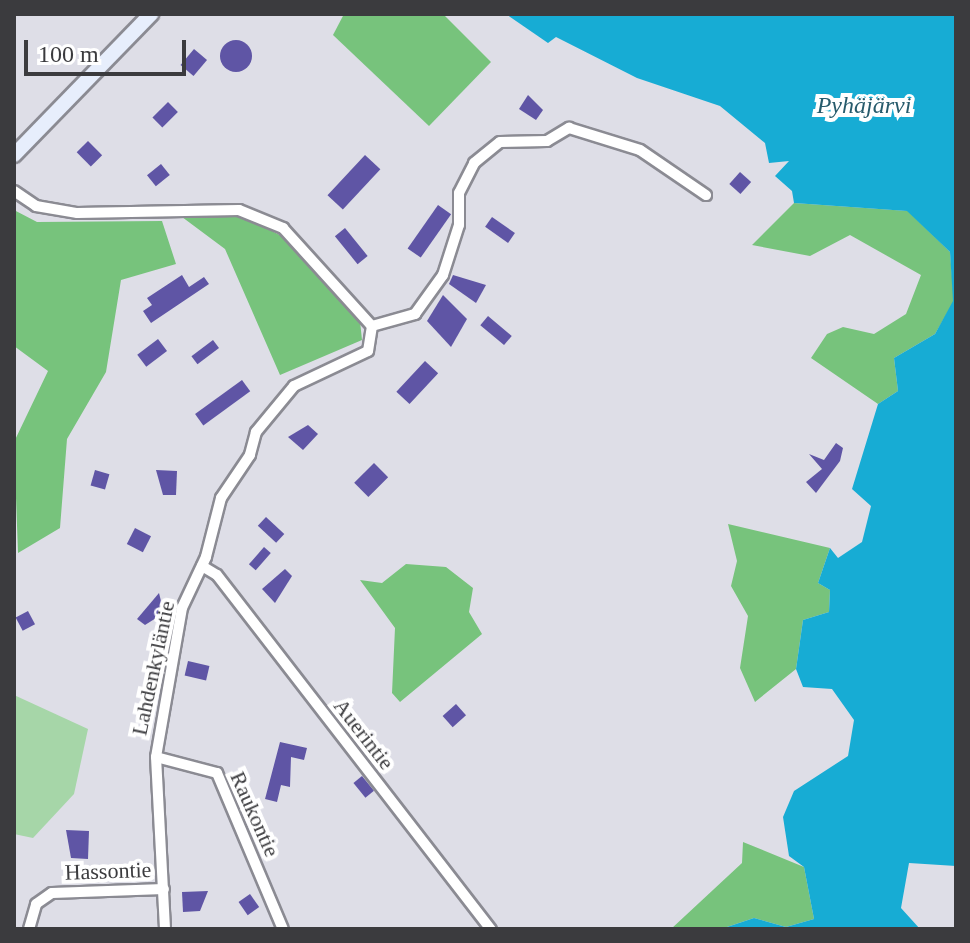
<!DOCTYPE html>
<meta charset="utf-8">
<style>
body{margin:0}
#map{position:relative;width:970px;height:943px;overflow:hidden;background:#dedee7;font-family:Georgia,serif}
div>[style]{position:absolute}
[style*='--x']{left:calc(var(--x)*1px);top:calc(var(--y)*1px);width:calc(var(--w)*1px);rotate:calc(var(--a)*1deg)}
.green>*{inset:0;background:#a6d6a8}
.forest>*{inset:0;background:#77c37c}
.water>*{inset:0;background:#17acd4}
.building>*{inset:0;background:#5f55a5;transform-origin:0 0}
.round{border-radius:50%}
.roads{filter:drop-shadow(2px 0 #8b8b93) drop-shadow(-2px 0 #8b8b93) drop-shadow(0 2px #8b8b93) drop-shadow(0 -2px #8b8b93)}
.street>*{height:10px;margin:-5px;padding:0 5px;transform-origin:5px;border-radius:5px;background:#fff}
.secondary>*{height:14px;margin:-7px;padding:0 7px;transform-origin:7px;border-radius:7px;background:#e7eefc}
span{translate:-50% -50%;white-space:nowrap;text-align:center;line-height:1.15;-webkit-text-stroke:8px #fff;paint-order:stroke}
.street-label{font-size:22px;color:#3b3b3e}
.water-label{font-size:24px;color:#275b6c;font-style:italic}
.frame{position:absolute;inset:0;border:16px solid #3b3b3e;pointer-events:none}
.scale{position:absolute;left:24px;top:40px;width:162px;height:36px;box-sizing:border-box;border:4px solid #3b3b3e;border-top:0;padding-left:10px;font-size:24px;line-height:28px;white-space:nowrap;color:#3b3b3e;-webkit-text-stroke:6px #fff;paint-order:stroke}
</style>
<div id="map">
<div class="green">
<div style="clip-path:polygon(14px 695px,88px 729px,74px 794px,33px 838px,14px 834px)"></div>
</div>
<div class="forest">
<div style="clip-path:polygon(344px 14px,443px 14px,491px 62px,429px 126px,333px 35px)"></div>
<div style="clip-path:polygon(794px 203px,908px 211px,950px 252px,954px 301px,935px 334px,894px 358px,898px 391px,878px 404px,811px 358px,827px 334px,843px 327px,874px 334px,906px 314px,921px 275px,850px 235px,810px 256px,752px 245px)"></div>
<div style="clip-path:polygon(14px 210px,37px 222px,162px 221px,176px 264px,121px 280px,106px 372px,67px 439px,60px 528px,18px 553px,14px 442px,48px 371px,14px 346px)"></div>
<div style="clip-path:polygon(178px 214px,242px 215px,289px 240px,360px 321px,362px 340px,280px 375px,225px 249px)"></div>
<div style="clip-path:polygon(728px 524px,830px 548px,818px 583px,830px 590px,829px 612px,803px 620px,796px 669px,755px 702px,740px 668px,748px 616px,731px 586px,737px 561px)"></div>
<div style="clip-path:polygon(406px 564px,446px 567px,473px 588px,469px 612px,482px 634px,400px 702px,392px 693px,395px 628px,360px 580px,382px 583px)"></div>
<div style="clip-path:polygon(743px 842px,804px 867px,814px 919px,786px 927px,754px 918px,721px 929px,671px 929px,742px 863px)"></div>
</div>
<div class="water">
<div style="clip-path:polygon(506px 14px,956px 14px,956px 866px,909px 863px,901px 908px,920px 929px,721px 929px,754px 918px,786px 927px,814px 919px,804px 867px,789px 856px,783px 817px,794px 791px,848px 756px,854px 720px,832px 689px,803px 687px,796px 669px,803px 620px,829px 612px,830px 590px,818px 583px,830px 548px,838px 558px,862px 542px,871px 506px,852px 489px,878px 404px,898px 391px,894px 358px,935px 334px,953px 301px,950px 252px,907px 211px,794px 203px,792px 191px,775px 176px,789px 161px,769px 163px,765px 143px,720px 106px,637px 78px,556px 37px,548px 43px)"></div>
</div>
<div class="building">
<div class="round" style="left:220px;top:40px;width:32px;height:32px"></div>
<div style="left:194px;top:49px;width:17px;height:21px;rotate:40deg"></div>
<div style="clip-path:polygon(528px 95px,543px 110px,536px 120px,519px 109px)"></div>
<div style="left:168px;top:102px;width:14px;height:22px;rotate:45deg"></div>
<div style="left:88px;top:141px;width:20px;height:16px;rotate:45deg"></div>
<div style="left:365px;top:155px;width:21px;height:55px;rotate:43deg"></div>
<div style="left:161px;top:164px;width:14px;height:18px;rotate:51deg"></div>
<div style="left:740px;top:172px;width:15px;height:16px;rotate:42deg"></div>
<div style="left:438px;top:205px;width:16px;height:53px;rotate:35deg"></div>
<div style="left:492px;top:217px;width:28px;height:12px;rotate:35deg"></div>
<div style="left:345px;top:228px;width:36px;height:13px;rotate:51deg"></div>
<div style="clip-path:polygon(182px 275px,189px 287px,204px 277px,209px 284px,151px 323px,143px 311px,152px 305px,147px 298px)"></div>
<div style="clip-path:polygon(453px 275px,486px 285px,476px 303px,449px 284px)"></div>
<div style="clip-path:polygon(443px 295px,467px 319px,451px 347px,427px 321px)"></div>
<div style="left:488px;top:316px;width:31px;height:12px;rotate:40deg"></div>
<div style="left:158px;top:339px;width:15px;height:26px;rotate:53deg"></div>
<div style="left:213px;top:340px;width:10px;height:27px;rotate:53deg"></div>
<div style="left:425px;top:361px;width:18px;height:42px;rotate:43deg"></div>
<div style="left:242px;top:380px;width:14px;height:58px;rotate:54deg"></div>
<div style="clip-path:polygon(308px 425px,318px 434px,303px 450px,288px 437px)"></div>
<div style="clip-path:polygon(836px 443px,843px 448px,840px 461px,816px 493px,806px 482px,822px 469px,809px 454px,824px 460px)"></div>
<div style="left:374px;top:463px;width:20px;height:28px;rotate:45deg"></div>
<div style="left:95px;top:470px;width:15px;height:16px;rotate:16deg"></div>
<div style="clip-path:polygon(156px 470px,177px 471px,176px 495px,163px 495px)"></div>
<div style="left:266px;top:517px;width:25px;height:12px;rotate:43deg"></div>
<div style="left:135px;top:528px;width:18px;height:18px;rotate:27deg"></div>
<div style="left:264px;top:547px;width:9px;height:23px;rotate:41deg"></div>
<div style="clip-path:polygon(285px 569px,292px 576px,275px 603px,262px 589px)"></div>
<div style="clip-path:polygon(159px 593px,164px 613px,145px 625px,137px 619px)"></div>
<div style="left:28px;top:611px;width:15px;height:14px;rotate:62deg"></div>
<div style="left:188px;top:661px;width:22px;height:15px;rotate:13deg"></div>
<div style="left:456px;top:704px;width:15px;height:18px;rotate:48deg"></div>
<div style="clip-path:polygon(280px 742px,307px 748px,304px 760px,291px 757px,290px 787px,281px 785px,277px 802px,265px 799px)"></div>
<div style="left:362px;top:776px;width:19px;height:11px;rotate:51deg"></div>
<div style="clip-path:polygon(66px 830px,89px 831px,88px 859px,71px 858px)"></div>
<div style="clip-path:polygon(208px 891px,200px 911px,183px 912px,182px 892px)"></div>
<div style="left:250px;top:894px;width:16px;height:14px;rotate:55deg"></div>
</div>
<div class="roads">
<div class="street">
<div style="--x:14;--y:191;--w:27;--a:34"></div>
<div style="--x:36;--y:206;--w:42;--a:9.7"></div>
<div style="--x:77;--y:213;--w:162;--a:-1.1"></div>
<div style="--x:239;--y:210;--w:48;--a:22.2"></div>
<div style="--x:283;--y:228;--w:132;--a:47.8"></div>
<div style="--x:372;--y:326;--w:25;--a:99"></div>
<div style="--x:368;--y:351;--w:82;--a:154.7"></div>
<div style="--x:294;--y:386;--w:60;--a:129.6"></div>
<div style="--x:256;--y:432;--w:24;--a:105"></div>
<div style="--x:250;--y:455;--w:52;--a:124"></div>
<div style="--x:221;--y:498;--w:61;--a:104.3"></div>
<div style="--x:206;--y:557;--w:56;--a:115.2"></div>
<div style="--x:182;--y:608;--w:151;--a:99.9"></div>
<div style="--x:156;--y:757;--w:172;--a:87"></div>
<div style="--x:372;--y:326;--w:45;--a:-15.6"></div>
<div style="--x:415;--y:314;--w:48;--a:-54.3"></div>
<div style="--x:443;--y:275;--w:52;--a:-72.3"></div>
<div style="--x:459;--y:225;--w:32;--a:-90"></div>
<div style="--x:459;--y:193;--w:34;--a:-63"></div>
<div style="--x:474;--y:163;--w:33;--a:-39"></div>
<div style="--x:500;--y:142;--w:47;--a:-1.2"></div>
<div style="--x:547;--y:141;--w:26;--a:-31"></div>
<div style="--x:569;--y:128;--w:74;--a:17.2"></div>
<div style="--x:640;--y:150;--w:80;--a:34.3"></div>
<div style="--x:202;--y:566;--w:17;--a:31"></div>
<div style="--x:217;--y:575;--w:448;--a:52.3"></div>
<div style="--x:156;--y:757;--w:63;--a:14.7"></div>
<div style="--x:217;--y:773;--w:169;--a:67.1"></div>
<div style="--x:29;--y:929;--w:26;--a:-74"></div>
<div style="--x:36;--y:904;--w:19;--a:-35"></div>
<div style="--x:52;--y:893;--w:112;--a:-2"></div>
</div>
<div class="secondary">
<div style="--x:14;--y:155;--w:197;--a:-45.8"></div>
</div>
</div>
<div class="street-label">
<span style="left:153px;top:668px;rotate:-78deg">Lahdenkyläntie</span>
<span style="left:364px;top:734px;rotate:52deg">Auerintie</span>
<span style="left:255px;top:814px;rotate:66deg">Raukontie</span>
<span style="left:108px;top:871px;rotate:-2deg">Hassontie</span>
</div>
<div class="water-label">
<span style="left:864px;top:106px">Pyhäjärvi</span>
</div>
<div class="frame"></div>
<div class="scale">100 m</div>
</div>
